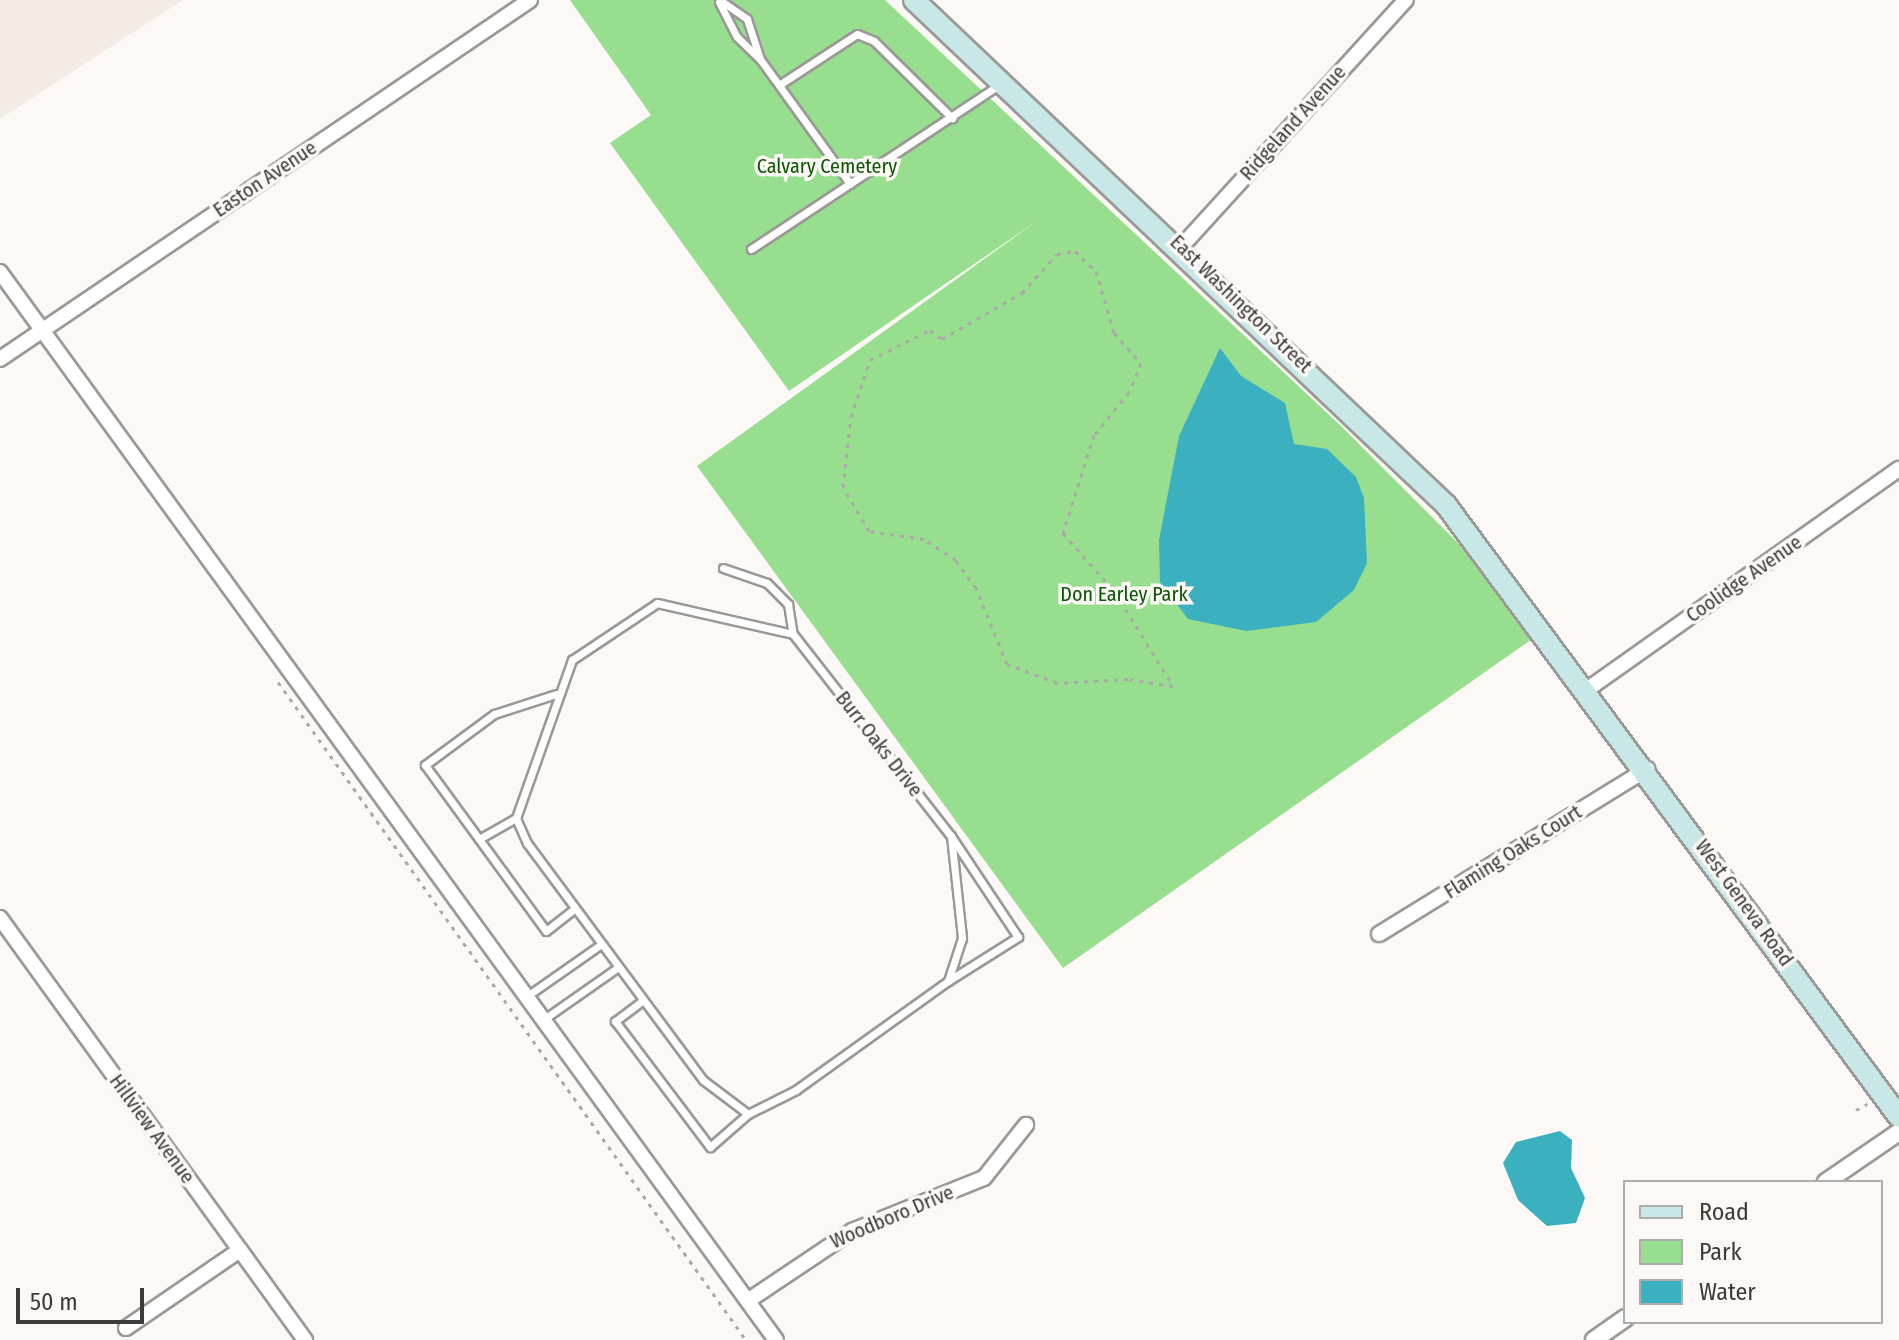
<!DOCTYPE html>
<style>
body{margin:0}
#map{position:relative;width:1899px;height:1340px;overflow:hidden;background:#fbf8f5;font-family:"Fira Sans Condensed",sans-serif}
div>[style]{position:absolute}
[style*='--x']{left:calc(var(--x)*1px);top:calc(var(--y)*1px);width:calc(var(--w)*1px);rotate:calc(var(--a)*1deg)}
.built>*{inset:0;background:#f4ece4}
.green>*{inset:0;background:#97de8f}
.water>*{inset:0;background:#3bb0bf}
.path>*{height:3px;margin-top:-1.5px;transform-origin:0;background:repeating-linear-gradient(90deg,#aba9a7 0 4px,transparent 0 10px)}
.roads{filter:drop-shadow(2px 0 #9b9996) drop-shadow(-2px 0 #9b9996) drop-shadow(0 2px #9b9996) drop-shadow(0 -2px #9b9996)}
.service>*{height:7px;margin:-3.5px;padding:0 3.5px;transform-origin:3.5px;border-radius:3.5px;background:#fff}
.minor>*{height:14px;margin:-7px;padding:0 7px;transform-origin:7px;border-radius:7px;background:#fff}
.tertiary>*{height:16px;margin:-8px;padding:0 8px;transform-origin:8px;border-radius:8px;background:#fff}
.secondary>*{height:20px;margin:-10px;padding:0 10px;transform-origin:10px;border-radius:10px;background:#c8e7e7}
span{translate:-50% -50%;white-space:nowrap;text-align:center;line-height:1.15;-webkit-text-stroke:7px #fbf8f5;paint-order:stroke}
.street-label{font-size:20px;color:#3d3c3b}
.park-label{font-size:20px;color:#0b5505}
.legend{position:absolute;left:1623px;top:1180px;width:260px;height:144px;box-sizing:border-box;background:#fbf8f5;border:2px solid #afadab;margin:0;padding:10px 14px;list-style:none;font-size:24px;color:#3d3c3b}
.legend li{display:flex;align-items:center;gap:16px;height:40px}
.legend b{width:40px;border:2px solid #afadab}
.scale{position:absolute;left:16px;top:1288px;width:128px;height:36px;box-sizing:border-box;border:4px solid #3d3c3b;border-top:0;padding-left:10px;font-size:24px;line-height:28px;white-space:nowrap;color:#3d3c3b;-webkit-text-stroke:6px #fbf8f5;paint-order:stroke}
</style>
<div id="map">
<div class="built">
<div style="clip-path:polygon(0 0,183px 0,0 119px)"></div>
</div>
<div class="green">
<div style="clip-path:polygon(570px 0,885px 0,1340px 425px,1545px 630px,1063px 968px,697px 466px,1037px 221px,789px 391px,610px 143px,651px 115px)"></div>
</div>
<div class="water">
<div style="clip-path:polygon(1220px 348px,1241px 376px,1285px 403px,1294px 444px,1327px 449px,1356px 477px,1364px 498px,1367px 563px,1354px 590px,1316px 622px,1246px 631px,1188px 619px,1160px 582px,1159px 540px,1179px 436px)"></div>
<div style="clip-path:polygon(1560px 1131px,1572px 1140px,1571px 1168px,1585px 1198px,1576px 1223px,1547px 1226px,1518px 1200px,1503px 1163px,1516px 1142px)"></div>
</div>
<div class="path">
<div style="--x:1075;--y:251;--w:29;--a:44"></div>
<div style="--x:1096;--y:271;--w:65;--a:73.8"></div>
<div style="--x:1114;--y:333;--w:40;--a:48"></div>
<div style="--x:1141;--y:363;--w:31;--a:112"></div>
<div style="--x:1129;--y:392;--w:55;--a:129.1"></div>
<div style="--x:1094;--y:435;--w:103;--a:107.6"></div>
<div style="--x:1063;--y:533;--w:79;--a:48.6"></div>
<div style="--x:1115;--y:592;--w:110;--a:58.3"></div>
<div style="--x:1173;--y:686;--w:46;--a:-171.2"></div>
<div style="--x:1128;--y:679;--w:71;--a:176.8"></div>
<div style="--x:1057;--y:683;--w:53;--a:-159.2"></div>
<div style="--x:1007;--y:664;--w:82;--a:-112.2"></div>
<div style="--x:976;--y:588;--w:34;--a:-126"></div>
<div style="--x:956;--y:560;--w:38;--a:-147"></div>
<div style="--x:924;--y:539;--w:56;--a:-171.7"></div>
<div style="--x:869;--y:531;--w:51;--a:-120.6"></div>
<div style="--x:843;--y:487;--w:70;--a:-83.5"></div>
<div style="--x:851;--y:417;--w:60;--a:-71.6"></div>
<div style="--x:870;--y:360;--w:67;--a:-26.6"></div>
<div style="--x:930;--y:330;--w:15;--a:37"></div>
<div style="--x:942;--y:339;--w:92;--a:-29.9"></div>
<div style="--x:1022;--y:293;--w:52;--a:-48.1"></div>
<div style="--x:1057;--y:254;--w:18;--a:-9"></div>
<div style="--x:278;--y:682;--w:807;--a:54.58"></div>
<div style="--x:1856;--y:1110;--w:13;--a:-29"></div>
</div>
<div class="roads">
<div class="service">
<div style="--x:720;--y:0;--w:33;--a:35"></div>
<div style="--x:747;--y:19;--w:42;--a:72"></div>
<div style="--x:760;--y:59;--w:154;--a:54.2"></div>
<div style="--x:719;--y:2;--w:39;--a:63"></div>
<div style="--x:737;--y:37;--w:32;--a:44"></div>
<div style="--x:779;--y:85;--w:93;--a:-33.2"></div>
<div style="--x:857;--y:34;--w:18;--a:22"></div>
<div style="--x:874;--y:41;--w:110;--a:44.6"></div>
<div style="--x:751;--y:249;--w:299;--a:-33.5"></div>
<div style="--x:723;--y:568;--w:46;--a:18.8"></div>
<div style="--x:767;--y:583;--w:30;--a:45"></div>
<div style="--x:788;--y:604;--w:30;--a:81"></div>
<div style="--x:657;--y:603;--w:139;--a:12.8"></div>
<div style="--x:793;--y:634;--w:256;--a:52"></div>
<div style="--x:951;--y:836;--w:103;--a:83.8"></div>
<div style="--x:962;--y:938;--w:45;--a:108"></div>
<div style="--x:948;--y:981;--w:187;--a:144.4"></div>
<div style="--x:796;--y:1090;--w:54;--a:153.4"></div>
<div style="--x:748;--y:1114;--w:56;--a:-142.9"></div>
<div style="--x:703;--y:1080;--w:295;--a:-126.6"></div>
<div style="--x:527;--y:843;--w:27;--a:-114"></div>
<div style="--x:516;--y:818;--w:168;--a:-70.5"></div>
<div style="--x:572;--y:660;--w:102;--a:-33.8"></div>
<div style="--x:556;--y:694;--w:65;--a:162.1"></div>
<div style="--x:494;--y:714;--w:86;--a:143.5"></div>
<div style="--x:425;--y:765;--w:205;--a:53.9"></div>
<div style="--x:546;--y:931;--w:36;--a:-38"></div>
<div style="--x:479;--y:839;--w:43;--a:-29.6"></div>
<div style="--x:948;--y:981;--w:83;--a:-32.2"></div>
<div style="--x:1018;--y:937;--w:121;--a:-123.6"></div>
<div style="--x:530;--y:994;--w:85;--a:-35"></div>
<div style="--x:642;--y:1001;--w:34;--a:143"></div>
<div style="--x:615;--y:1021;--w:158;--a:53"></div>
<div style="--x:710;--y:1147;--w:50;--a:-41"></div>
<div style="--x:547;--y:1017;--w:85;--a:-35"></div>
</div>
<div class="minor">
<div style="--x:1181;--y:247;--w:334;--a:-47.7"></div>
<div style="--x:0;--y:272;--w:1320;--a:54"></div>
<div style="--x:0;--y:359;--w:640;--a:-34.11"></div>
<div style="--x:1588;--y:689;--w:381;--a:-35.3"></div>
<div style="--x:0;--y:918;--w:521;--a:54.14"></div>
<div style="--x:1379;--y:934;--w:315;--a:-31.6"></div>
<div style="--x:749;--y:1300;--w:124;--a:-33.8"></div>
<div style="--x:852;--y:1231;--w:142;--a:-21.9"></div>
<div style="--x:984;--y:1178;--w:68;--a:-51.6"></div>
<div style="--x:126;--y:1328;--w:138;--a:-34.4"></div>
</div>
<div class="tertiary">
<div style="--x:1826;--y:1182;--w:88;--a:-34.4"></div>
<div style="--x:1594;--y:1340;--w:38;--a:-35"></div>
</div>
<div class="secondary">
<div style="--x:914;--y:0;--w:734;--a:43.51"></div>
<div style="--x:1446;--y:505;--w:761;--a:53.49"></div>
</div>
</div>
<div class="street-label">
<span style="left:1293px;top:123px;rotate:-48deg">Ridgeland Avenue</span>
<span style="left:265px;top:179px;rotate:-34deg">Easton Avenue</span>
<span style="left:1241px;top:304px;rotate:44deg">East Washington Street</span>
<span style="left:1744px;top:579px;rotate:-35deg">Coolidge Avenue</span>
<span style="left:879px;top:744px;rotate:52deg">Burr Oaks Drive</span>
<span style="left:1513px;top:852px;rotate:-32deg">Flaming Oaks Court</span>
<span style="left:1744px;top:903px;rotate:54deg">West Geneva Road</span>
<span style="left:152px;top:1129px;rotate:54deg">Hillview Avenue</span>
<span style="left:892px;top:1217px;rotate:-23deg">Woodboro Drive</span>
</div>
<div class="park-label">
<span style="left:827px;top:166px">Calvary Cemetery</span>
<span style="left:1124px;top:594px">Don Earley Park</span>
</div>
<ul class="legend">
<li><b style="height:10px;background:#c8e7e7"></b>Road</li>
<li><b style="height:22px;background:#97de8f"></b>Park</li>
<li><b style="height:22px;background:#3bb0bf"></b>Water</li>
</ul>
<div class="scale">50 m</div>
</div>
